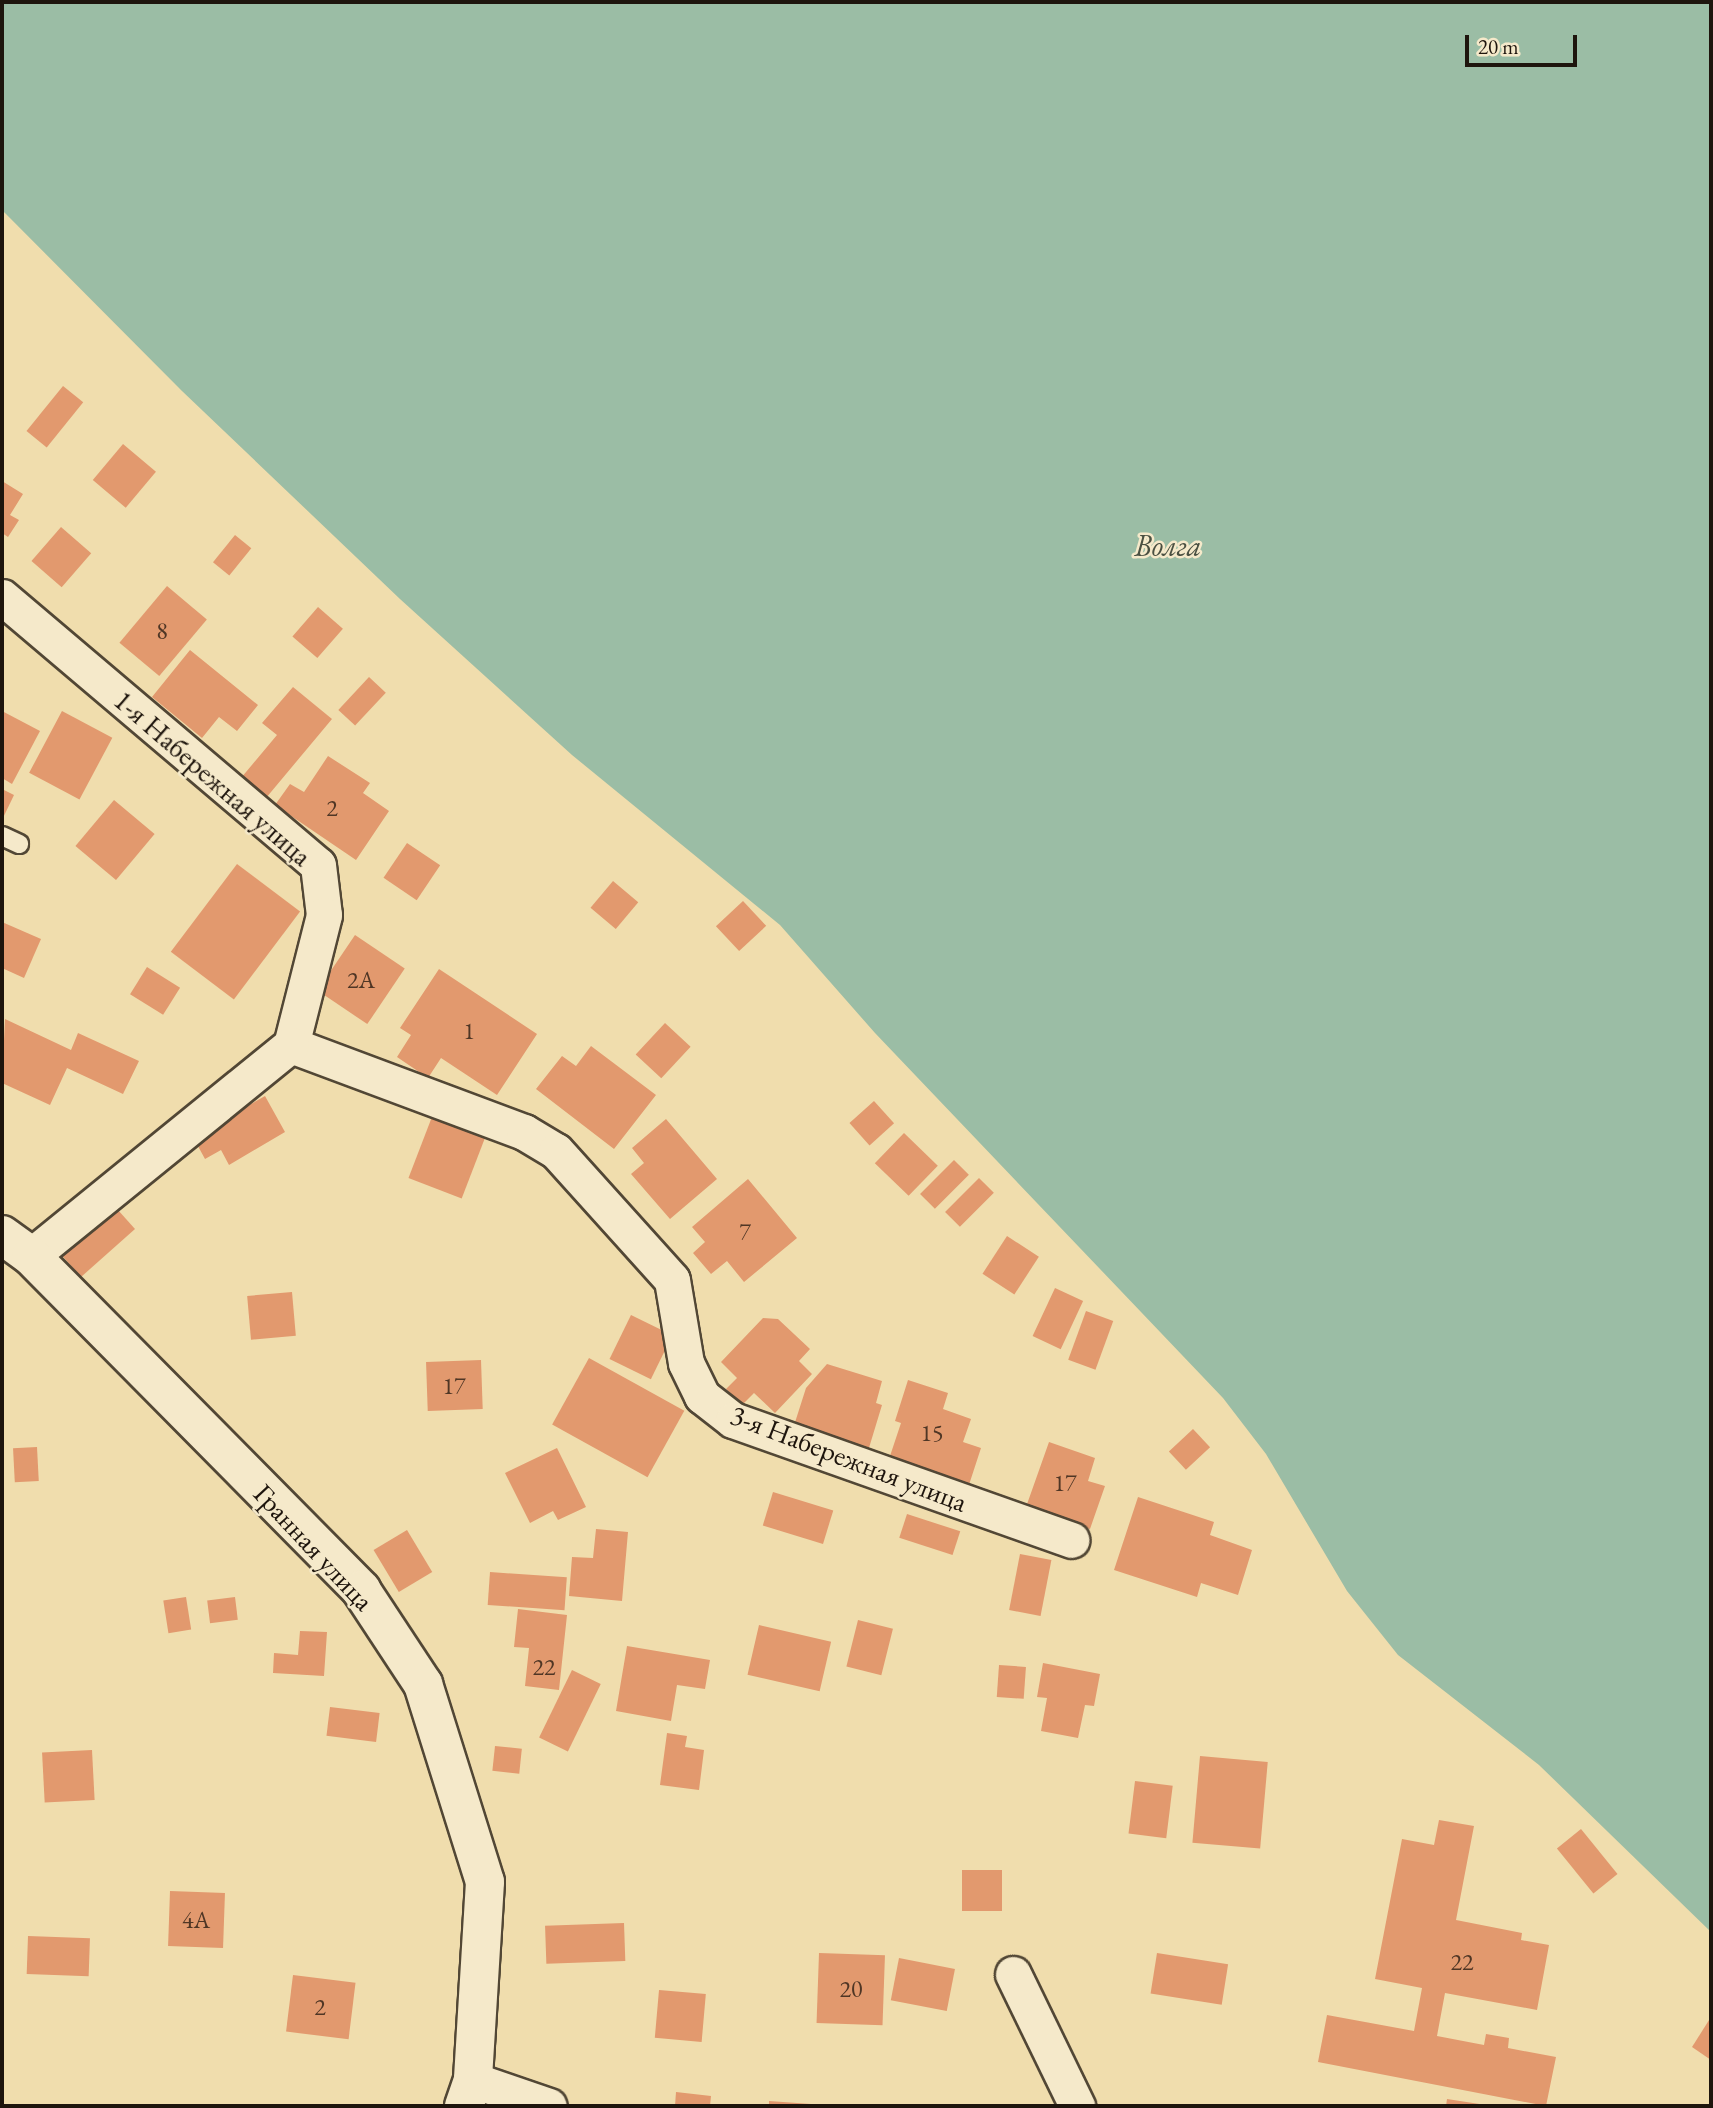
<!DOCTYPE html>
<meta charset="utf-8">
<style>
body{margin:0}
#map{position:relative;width:1713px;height:2108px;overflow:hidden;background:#f0ddad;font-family:"EB Garamond",serif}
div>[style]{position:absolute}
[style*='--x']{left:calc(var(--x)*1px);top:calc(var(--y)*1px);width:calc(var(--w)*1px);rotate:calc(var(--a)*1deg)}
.water>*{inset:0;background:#9bbda5}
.building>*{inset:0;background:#e2996e;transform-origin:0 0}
.roads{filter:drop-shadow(2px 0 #524735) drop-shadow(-2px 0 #524735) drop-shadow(0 2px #524735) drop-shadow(0 -2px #524735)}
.lane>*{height:18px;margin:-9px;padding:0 9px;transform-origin:9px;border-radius:9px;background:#f5e9ca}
.street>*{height:35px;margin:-17.5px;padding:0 17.5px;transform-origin:17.5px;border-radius:17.5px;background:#f5e9ca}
.secondary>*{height:38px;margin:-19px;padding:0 19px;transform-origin:19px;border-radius:19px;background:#f5e9ca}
span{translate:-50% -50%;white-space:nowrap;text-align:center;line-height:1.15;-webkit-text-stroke:5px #f5e9ca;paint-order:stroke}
.number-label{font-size:24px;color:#4f3625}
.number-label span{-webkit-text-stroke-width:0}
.street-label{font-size:28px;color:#1e150d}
.water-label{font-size:30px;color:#4a5042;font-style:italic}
.frame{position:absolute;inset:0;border:4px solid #1e150d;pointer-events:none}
.scale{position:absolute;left:1465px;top:35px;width:112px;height:32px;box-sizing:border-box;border:4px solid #1e150d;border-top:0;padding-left:9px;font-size:21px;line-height:24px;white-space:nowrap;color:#1e150d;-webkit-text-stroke:5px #f5e9ca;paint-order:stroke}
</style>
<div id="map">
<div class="water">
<div style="clip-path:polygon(2px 2px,1711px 2px,1711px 1932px,1539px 1765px,1398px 1655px,1347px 1591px,1266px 1454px,1223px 1398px,875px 1033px,780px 925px,572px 755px,400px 599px,182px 391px,2px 210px)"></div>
</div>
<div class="building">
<div style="left:63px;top:386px;width:26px;height:58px;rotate:39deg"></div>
<div style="left:123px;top:444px;width:43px;height:47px;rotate:40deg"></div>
<div style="clip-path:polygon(2px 481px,23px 494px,10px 515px,19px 520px,8px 537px,2px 533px)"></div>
<div style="left:61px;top:527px;width:40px;height:45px;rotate:41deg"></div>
<div style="left:235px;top:535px;width:21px;height:35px;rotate:39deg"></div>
<div style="left:167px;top:586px;width:52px;height:74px;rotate:40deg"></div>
<div style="left:318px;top:607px;width:33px;height:39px;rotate:41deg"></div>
<div style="clip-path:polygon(190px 650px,258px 705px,237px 731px,219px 717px,202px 738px,152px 697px)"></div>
<div style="left:369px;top:677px;width:23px;height:45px;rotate:43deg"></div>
<div style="clip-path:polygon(293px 687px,332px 719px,266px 798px,241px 778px,277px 735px,262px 723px)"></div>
<div style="clip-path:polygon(2px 711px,40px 731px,12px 784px,2px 778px)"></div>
<div style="left:62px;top:711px;width:57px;height:70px;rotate:28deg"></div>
<div style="clip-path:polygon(328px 756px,370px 783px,363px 793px,389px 811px,356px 860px,275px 805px,290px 784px,304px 792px)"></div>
<div style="clip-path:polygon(2px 789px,14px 795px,2px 820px)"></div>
<div style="left:114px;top:800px;width:53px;height:60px;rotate:40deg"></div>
<div style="left:407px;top:843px;width:40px;height:42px;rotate:34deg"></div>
<div style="left:237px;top:864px;width:79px;height:110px;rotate:37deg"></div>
<div style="left:613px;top:881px;width:33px;height:35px;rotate:40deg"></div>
<div style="left:743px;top:901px;width:34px;height:37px;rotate:47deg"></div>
<div style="clip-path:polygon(2px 922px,41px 939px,24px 978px,2px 968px)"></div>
<div style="left:355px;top:935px;width:60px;height:67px;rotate:34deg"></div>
<div style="left:147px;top:967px;width:39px;height:32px;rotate:32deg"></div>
<div style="clip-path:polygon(439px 969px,537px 1034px,497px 1095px,441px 1058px,428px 1078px,397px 1057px,411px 1035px,400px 1028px)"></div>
<div style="clip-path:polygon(5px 1019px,71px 1050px,78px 1033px,139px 1061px,123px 1094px,67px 1068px,50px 1105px,2px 1083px)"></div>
<div style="left:665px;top:1023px;width:35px;height:43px;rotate:43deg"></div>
<div style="clip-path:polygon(591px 1046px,656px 1095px,614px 1149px,536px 1089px,562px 1056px,576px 1066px)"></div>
<div style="clip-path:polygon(265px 1096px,285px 1132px,229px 1165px,221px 1150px,205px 1159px,193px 1137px)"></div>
<div style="left:874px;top:1101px;width:30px;height:33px;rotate:48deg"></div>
<div style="left:435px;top:1109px;width:57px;height:74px;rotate:21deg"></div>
<div style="clip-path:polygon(666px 1119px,717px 1179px,670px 1219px,631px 1174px,644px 1163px,632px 1148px)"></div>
<div style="left:904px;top:1133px;width:47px;height:42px;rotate:44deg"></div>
<div style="left:954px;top:1160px;width:21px;height:48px;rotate:45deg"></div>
<div style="left:979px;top:1178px;width:21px;height:48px;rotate:45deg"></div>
<div style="clip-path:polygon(748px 1179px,797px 1238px,744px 1282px,727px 1261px,711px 1274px,693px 1253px,705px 1242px,692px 1227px)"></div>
<div style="clip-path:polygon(109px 1200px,135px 1229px,81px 1277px,42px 1233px)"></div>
<div style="left:1007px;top:1236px;width:38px;height:45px;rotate:33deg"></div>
<div style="left:1055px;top:1288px;width:31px;height:53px;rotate:25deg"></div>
<div style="left:292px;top:1292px;width:44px;height:45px;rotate:85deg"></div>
<div style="left:1086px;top:1311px;width:29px;height:52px;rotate:20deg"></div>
<div style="left:631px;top:1315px;width:46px;height:49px;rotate:26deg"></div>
<div style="clip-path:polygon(763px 1318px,778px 1319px,810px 1349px,799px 1361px,812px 1374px,775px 1413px,754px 1393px,742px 1405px,726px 1389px,737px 1378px,721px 1362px)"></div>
<div style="left:589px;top:1358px;width:109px;height:76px;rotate:29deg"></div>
<div style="left:481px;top:1360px;width:49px;height:55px;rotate:88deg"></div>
<div style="clip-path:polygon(827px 1364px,882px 1381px,876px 1403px,882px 1405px,865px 1461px,790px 1438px,806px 1388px)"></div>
<div style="clip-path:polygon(908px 1380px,948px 1393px,943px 1409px,971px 1419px,963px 1442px,981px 1448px,966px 1494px,886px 1468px,901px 1423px,895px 1421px)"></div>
<div style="left:1193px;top:1429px;width:25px;height:33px;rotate:47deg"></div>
<div style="clip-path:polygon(1049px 1442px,1095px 1458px,1088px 1481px,1105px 1486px,1090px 1529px,1026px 1507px)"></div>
<div style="left:37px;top:1447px;width:34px;height:24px;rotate:87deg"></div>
<div style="clip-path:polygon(557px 1448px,586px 1507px,558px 1520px,553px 1511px,530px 1523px,505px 1473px)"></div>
<div style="left:773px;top:1492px;width:63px;height:35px;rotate:17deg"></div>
<div style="clip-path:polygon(1138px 1497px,1214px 1522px,1210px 1535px,1252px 1550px,1238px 1595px,1201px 1583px,1197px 1597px,1114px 1570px)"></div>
<div style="left:907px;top:1514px;width:56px;height:25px;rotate:18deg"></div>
<div style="clip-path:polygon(596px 1529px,628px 1532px,622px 1601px,569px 1596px,572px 1557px,593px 1558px)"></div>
<div style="left:407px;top:1530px;width:49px;height:39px;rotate:59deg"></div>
<div style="left:1020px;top:1554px;width:32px;height:57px;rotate:11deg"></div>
<div style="left:490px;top:1572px;width:77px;height:33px;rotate:4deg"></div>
<div style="left:186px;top:1597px;width:33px;height:23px;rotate:81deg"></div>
<div style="left:235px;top:1597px;width:23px;height:28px;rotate:83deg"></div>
<div style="clip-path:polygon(518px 1609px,567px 1615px,559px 1690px,525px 1686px,529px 1648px,514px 1647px)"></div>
<div style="left:858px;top:1620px;width:36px;height:48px;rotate:14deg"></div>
<div style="left:759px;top:1625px;width:74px;height:51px;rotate:13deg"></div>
<div style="clip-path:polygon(300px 1631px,327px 1632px,324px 1676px,273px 1673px,274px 1653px,298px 1655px)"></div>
<div style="clip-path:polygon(627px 1646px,710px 1660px,705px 1689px,677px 1685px,671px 1721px,616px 1711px)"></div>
<div style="clip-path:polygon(1043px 1663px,1100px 1674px,1094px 1706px,1085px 1705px,1078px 1738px,1041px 1731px,1047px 1698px,1037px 1697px)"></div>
<div style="left:999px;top:1665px;width:27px;height:32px;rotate:4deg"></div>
<div style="left:572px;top:1670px;width:32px;height:75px;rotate:26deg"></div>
<div style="left:330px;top:1707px;width:50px;height:29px;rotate:7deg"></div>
<div style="clip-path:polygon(667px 1733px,687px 1736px,685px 1747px,704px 1750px,699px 1790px,660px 1785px)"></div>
<div style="left:495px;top:1746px;width:27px;height:25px;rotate:6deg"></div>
<div style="left:92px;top:1750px;width:50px;height:50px;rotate:87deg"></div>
<div style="left:1200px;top:1756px;width:68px;height:87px;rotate:5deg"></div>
<div style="left:1135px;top:1781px;width:38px;height:53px;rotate:7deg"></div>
<div style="clip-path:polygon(1439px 1820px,1474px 1826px,1456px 1920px,1522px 1933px,1521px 1940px,1549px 1945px,1537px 2010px,1445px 1993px,1437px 2036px,1484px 2045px,1486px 2034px,1509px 2038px,1508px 2048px,1556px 2057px,1546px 2106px,1318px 2062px,1327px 2015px,1414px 2031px,1422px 1988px,1375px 1979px,1402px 1839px,1434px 1845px)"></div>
<div style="left:1581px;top:1829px;width:58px;height:31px;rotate:51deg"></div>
<div style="left:962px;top:1870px;width:40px;height:41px"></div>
<div style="left:170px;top:1891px;width:55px;height:55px;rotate:2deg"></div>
<div style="left:624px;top:1923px;width:38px;height:79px;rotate:88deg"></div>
<div style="left:28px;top:1936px;width:62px;height:38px;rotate:2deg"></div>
<div style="left:819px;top:1953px;width:66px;height:70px;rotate:2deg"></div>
<div style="left:1157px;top:1953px;width:72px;height:41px;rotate:9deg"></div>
<div style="left:899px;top:1958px;width:57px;height:43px;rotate:11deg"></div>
<div style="left:293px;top:1975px;width:63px;height:57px;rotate:7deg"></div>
<div style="left:659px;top:1990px;width:47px;height:48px;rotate:5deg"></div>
<div style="clip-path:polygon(1711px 2017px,1711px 2060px,1692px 2047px)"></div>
<div style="clip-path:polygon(676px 2092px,711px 2096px,710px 2106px,675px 2106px)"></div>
<div style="clip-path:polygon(1447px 2099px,1486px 2105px,1486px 2106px,1446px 2106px)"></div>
<div style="clip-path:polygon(769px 2101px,811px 2104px,811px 2106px,769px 2106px)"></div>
</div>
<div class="roads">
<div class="lane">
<div style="--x:2;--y:836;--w:19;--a:25"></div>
</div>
<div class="street">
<div style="--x:2;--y:597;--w:414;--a:40.3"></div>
<div style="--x:318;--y:865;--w:50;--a:83.2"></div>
<div style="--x:324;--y:915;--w:134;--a:104.2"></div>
<div style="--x:291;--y:1045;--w:249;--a:20.5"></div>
<div style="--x:524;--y:1132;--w:37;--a:31"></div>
<div style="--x:556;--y:1151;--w:173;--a:48"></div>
<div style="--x:672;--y:1280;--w:84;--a:80.4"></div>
<div style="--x:686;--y:1363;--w:37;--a:64"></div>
<div style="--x:702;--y:1396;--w:39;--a:38"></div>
<div style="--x:733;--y:1420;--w:359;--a:19.5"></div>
<div style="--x:31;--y:1256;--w:335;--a:-39.1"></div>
<div style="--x:1013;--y:1974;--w:147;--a:64.1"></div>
<div style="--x:473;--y:2080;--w:80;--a:18.9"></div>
</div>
<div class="secondary">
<div style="--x:2;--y:1235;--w:36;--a:36"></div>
<div style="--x:31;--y:1256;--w:470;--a:45.3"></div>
<div style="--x:361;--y:1590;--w:113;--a:56.6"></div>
<div style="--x:423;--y:1684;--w:207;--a:72.6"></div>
<div style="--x:485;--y:1882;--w:198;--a:93.5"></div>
<div style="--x:473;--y:2080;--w:28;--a:109"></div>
</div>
</div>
<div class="number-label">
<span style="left:162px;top:631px">8</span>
<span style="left:332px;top:808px">2</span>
<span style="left:361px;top:980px">2А</span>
<span style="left:469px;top:1031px">1</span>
<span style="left:745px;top:1232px">7</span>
<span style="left:454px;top:1386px">17</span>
<span style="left:932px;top:1433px">15</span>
<span style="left:1065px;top:1483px">17</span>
<span style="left:544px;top:1667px">22</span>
<span style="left:196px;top:1920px">4А</span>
<span style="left:1462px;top:1962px">22</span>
<span style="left:851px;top:1989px">20</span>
<span style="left:320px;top:2007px">2</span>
</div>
<div class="street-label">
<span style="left:213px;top:778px;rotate:41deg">1-я Набережная улица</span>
<span style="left:849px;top:1458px;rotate:21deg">3-я Набережная улица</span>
<span style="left:314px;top:1547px;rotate:47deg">Гранная улица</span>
</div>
<div class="water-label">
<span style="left:1168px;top:546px">Волга</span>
</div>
<div class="frame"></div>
<div class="scale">20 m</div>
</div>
